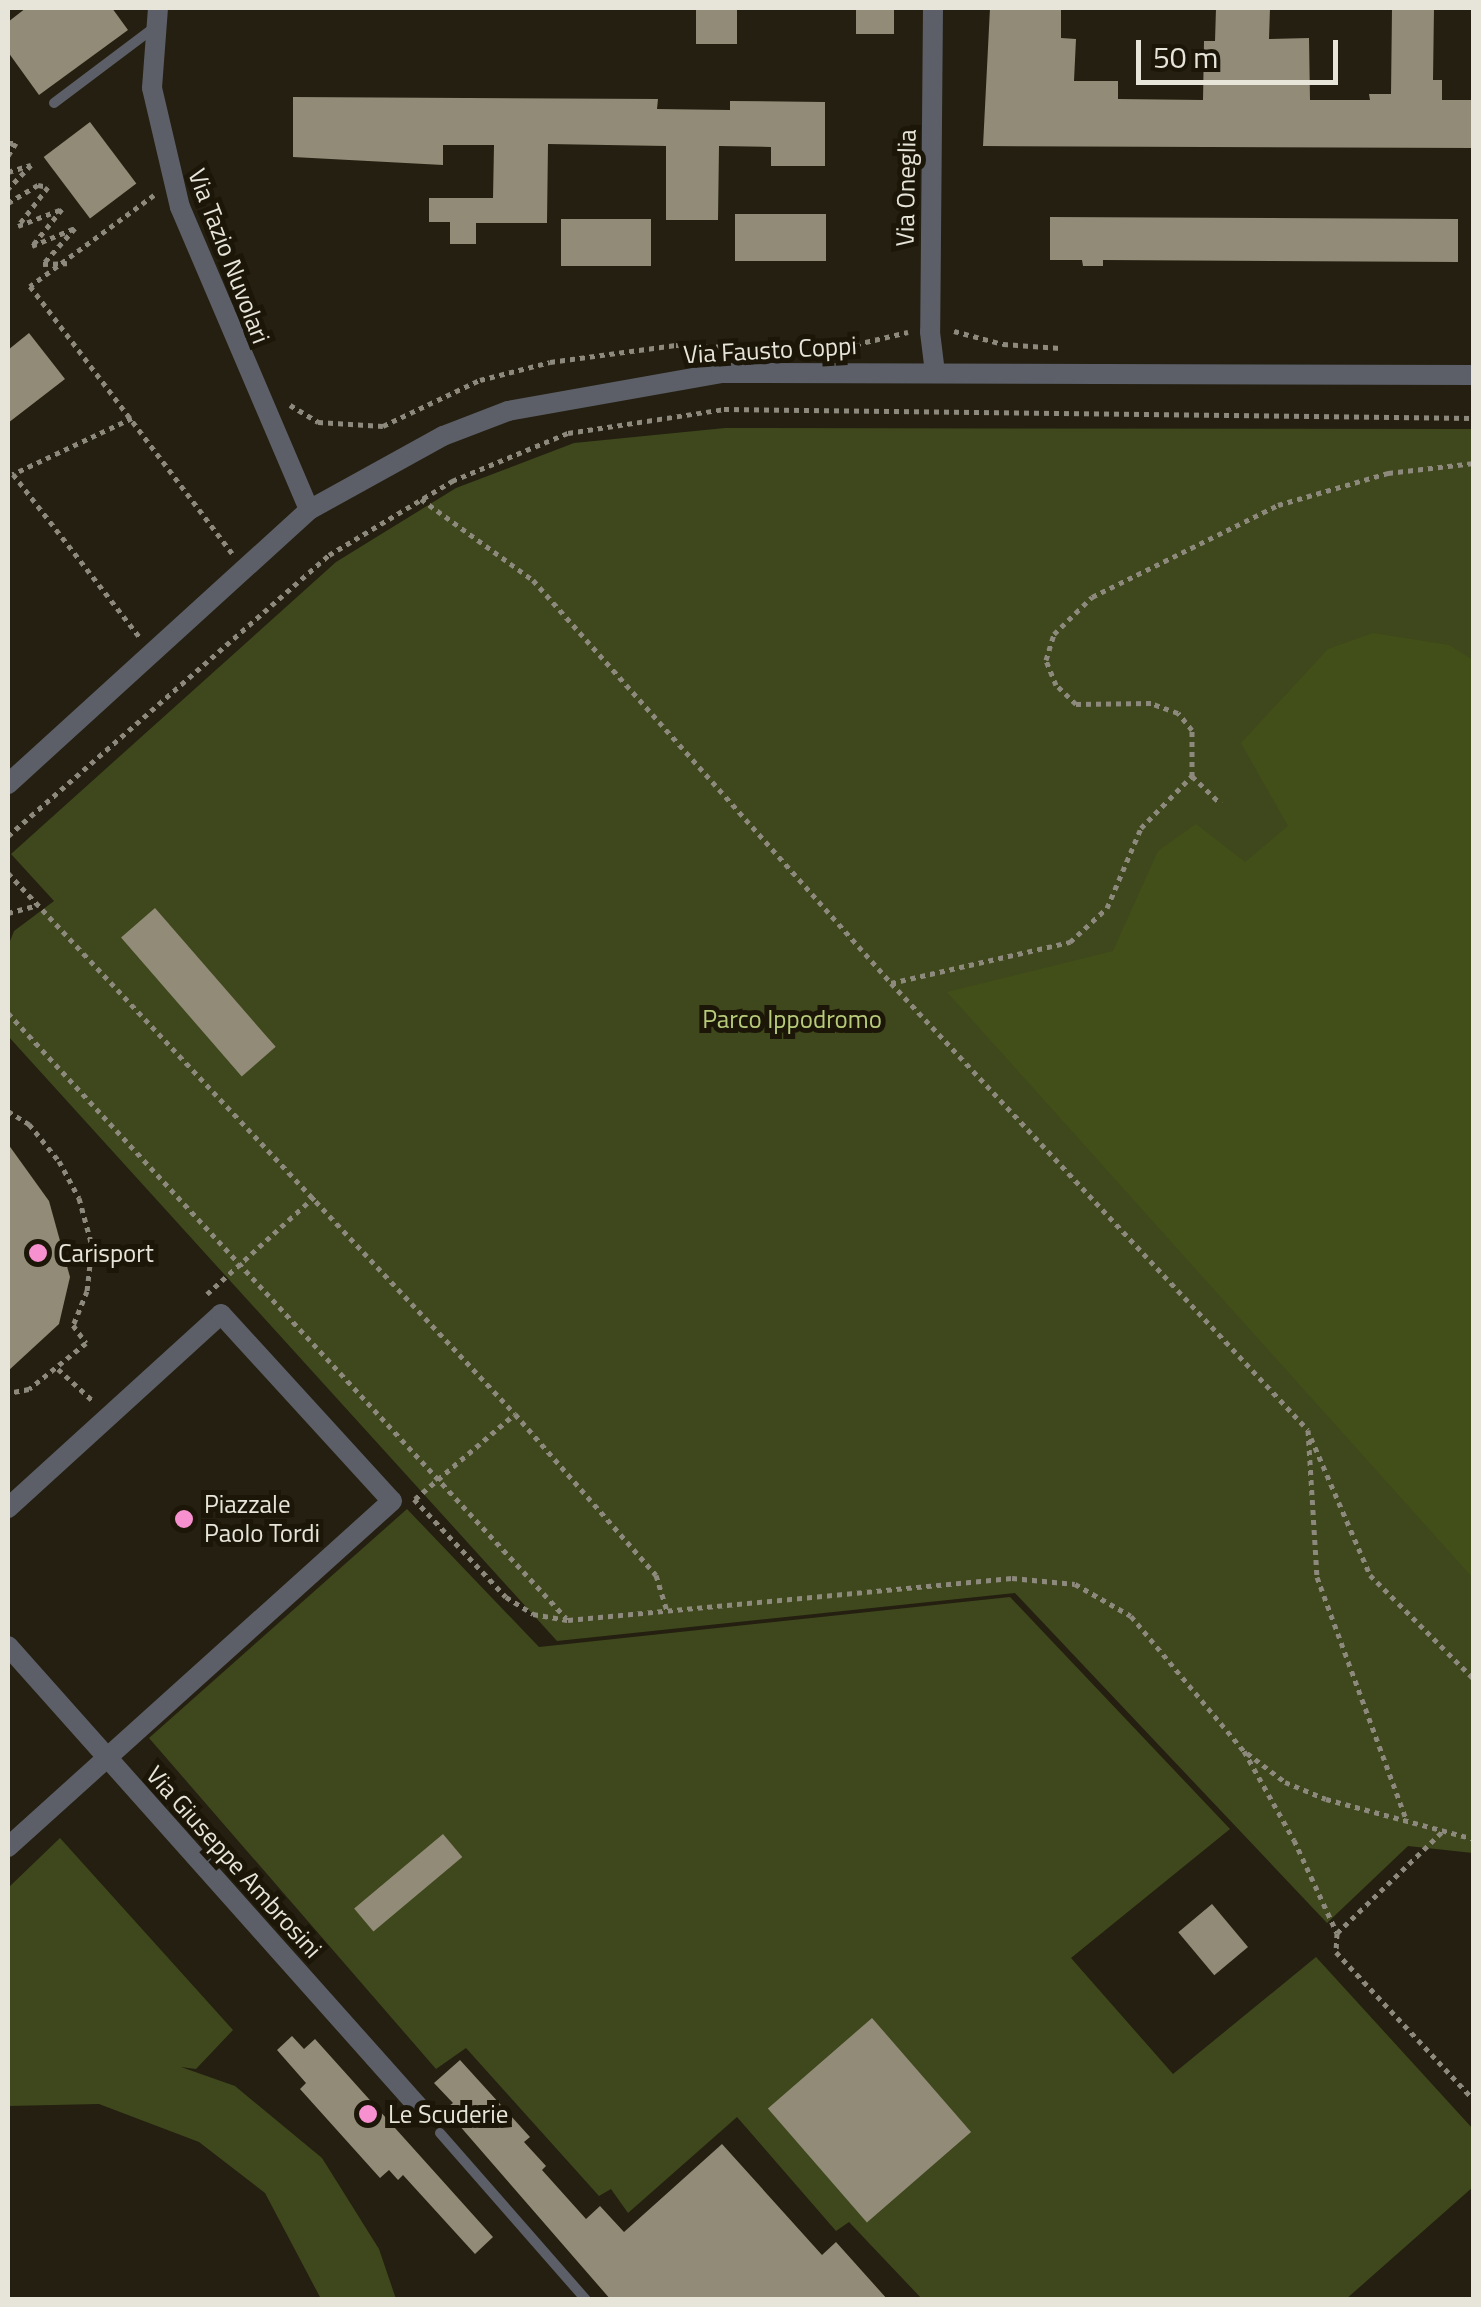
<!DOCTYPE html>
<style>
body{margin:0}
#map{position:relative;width:1481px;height:2307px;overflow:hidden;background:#241f10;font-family:"Titillium Web",sans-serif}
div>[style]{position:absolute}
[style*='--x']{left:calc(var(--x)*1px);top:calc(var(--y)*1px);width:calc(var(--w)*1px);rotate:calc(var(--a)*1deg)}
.green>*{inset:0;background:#3e481c}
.forest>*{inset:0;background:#434f18}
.building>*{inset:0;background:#918b78;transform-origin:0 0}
.path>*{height:5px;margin-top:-2.5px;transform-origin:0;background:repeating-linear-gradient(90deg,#8d897c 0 5px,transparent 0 10px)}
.service>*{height:10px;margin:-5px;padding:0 5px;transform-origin:5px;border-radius:5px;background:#5c5f67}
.minor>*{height:20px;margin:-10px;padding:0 10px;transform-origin:10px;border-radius:10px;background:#5c5f67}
.dots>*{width:28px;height:28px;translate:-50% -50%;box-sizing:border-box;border:5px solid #1b1607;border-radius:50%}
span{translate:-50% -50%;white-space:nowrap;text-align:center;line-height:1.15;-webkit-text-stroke:10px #1b1607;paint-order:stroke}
.street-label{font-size:25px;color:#e7e4d9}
.park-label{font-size:25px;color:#b7cb7a}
.poi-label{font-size:25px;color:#e7e4d9}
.left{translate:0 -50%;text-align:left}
.frame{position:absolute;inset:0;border:10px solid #e7e4d9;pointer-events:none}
.scale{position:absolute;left:1136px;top:40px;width:202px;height:45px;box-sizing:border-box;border:5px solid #e7e4d9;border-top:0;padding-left:12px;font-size:30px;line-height:35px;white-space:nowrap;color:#e7e4d9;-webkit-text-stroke:8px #1b1607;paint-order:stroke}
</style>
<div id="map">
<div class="green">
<div style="clip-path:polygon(725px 428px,1473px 429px,1473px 1853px,1408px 1846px,1327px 1923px,1015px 1593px,557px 1641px,8px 1036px,8px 946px,14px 931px,54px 901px,11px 854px,336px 562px,456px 488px,574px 443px)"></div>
<div style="clip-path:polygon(407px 1509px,539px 1647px,1010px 1597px,1230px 1829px,1071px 1958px,1173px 2074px,1316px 1957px,1473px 2129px,1473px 2187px,1345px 2300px,922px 2299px,849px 2222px,836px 2231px,737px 2117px,628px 2213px,611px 2189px,599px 2196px,466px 2048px,436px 2069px,149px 1738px)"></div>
<div style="clip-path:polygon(60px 1838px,233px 2030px,196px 2069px,181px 2067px,235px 2086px,322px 2158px,379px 2249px,396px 2299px,321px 2299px,265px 2193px,199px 2142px,99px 2104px,8px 2106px,8px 1888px)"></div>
</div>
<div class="forest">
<div style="clip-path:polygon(1373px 633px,1449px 645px,1473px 660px,1473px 1578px,947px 992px,1113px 951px,1158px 851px,1196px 824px,1245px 862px,1288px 826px,1241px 743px,1328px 649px)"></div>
</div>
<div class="building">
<div style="clip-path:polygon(26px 8px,112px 8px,128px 30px,39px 95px,8px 52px,8px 22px)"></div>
<div style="left:696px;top:8px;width:41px;height:36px"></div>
<div style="left:856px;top:8px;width:38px;height:26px"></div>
<div style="clip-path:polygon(990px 8px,1061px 8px,1061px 38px,1076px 39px,1074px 81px,1118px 81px,1118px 99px,1203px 100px,1204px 41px,1215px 41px,1216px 8px,1270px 8px,1269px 39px,1309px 38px,1310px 100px,1370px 100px,1369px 94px,1391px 94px,1392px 8px,1434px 8px,1433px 80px,1442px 80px,1442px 100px,1474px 100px,1474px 148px,983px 146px)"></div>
<div style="clip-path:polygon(293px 97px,658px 99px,657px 109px,730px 110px,730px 101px,825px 102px,825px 166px,771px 166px,771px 147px,719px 146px,718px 220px,666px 220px,666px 146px,548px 144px,547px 223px,476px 223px,476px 244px,450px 244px,450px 222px,429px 222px,429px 198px,493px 198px,494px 145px,443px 145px,443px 165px,293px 157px)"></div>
<div style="left:90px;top:122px;width:77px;height:58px;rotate:53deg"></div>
<div style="left:826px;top:214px;width:47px;height:91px;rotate:90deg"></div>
<div style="clip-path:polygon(1050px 217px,1458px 219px,1458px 262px,1103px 260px,1103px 266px,1083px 266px,1082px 260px,1050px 260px)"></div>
<div style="left:651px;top:219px;width:47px;height:90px;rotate:90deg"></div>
<div style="clip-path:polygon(29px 333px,65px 379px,8px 423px,8px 350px)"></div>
<div style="left:155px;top:908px;width:184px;height:45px;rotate:49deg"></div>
<div style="clip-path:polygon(8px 1144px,49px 1201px,70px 1277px,59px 1324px,8px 1371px)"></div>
<div style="left:443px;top:1834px;width:30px;height:116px;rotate:50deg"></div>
<div style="left:1212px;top:1904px;width:56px;height:44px;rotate:50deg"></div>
<div style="left:872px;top:2018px;width:151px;height:138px;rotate:49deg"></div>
<div style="clip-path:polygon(292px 2036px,304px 2049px,315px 2039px,493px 2237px,475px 2254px,403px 2175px,398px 2180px,389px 2170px,380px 2178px,300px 2089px,306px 2083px,277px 2050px)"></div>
<div style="clip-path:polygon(460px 2060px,530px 2137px,524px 2142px,546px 2166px,542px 2170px,586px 2219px,600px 2206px,624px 2232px,722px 2144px,822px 2255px,836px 2242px,888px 2300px,611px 2300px,445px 2109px,453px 2103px,434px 2083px)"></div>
</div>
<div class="path">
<div style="--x:8;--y:143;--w:8;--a:0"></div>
<div style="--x:16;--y:143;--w:15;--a:122"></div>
<div style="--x:8;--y:172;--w:24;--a:-17"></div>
<div style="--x:31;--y:165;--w:33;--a:134"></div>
<div style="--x:154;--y:195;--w:154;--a:143.7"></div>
<div style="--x:30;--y:286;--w:335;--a:52.9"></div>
<div style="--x:8;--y:203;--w:35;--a:-31"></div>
<div style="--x:38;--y:185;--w:10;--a:11"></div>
<div style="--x:48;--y:187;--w:49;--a:127.6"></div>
<div style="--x:18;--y:226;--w:47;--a:-21.1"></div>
<div style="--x:62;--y:209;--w:48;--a:129"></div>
<div style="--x:32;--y:246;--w:47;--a:-22.7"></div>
<div style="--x:75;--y:228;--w:48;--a:131.6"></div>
<div style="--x:43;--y:264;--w:24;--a:-2"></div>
<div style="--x:954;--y:331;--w:51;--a:14.9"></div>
<div style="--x:1003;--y:344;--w:58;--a:3.9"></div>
<div style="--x:836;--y:349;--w:74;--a:-13.3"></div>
<div style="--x:290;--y:405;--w:33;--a:31"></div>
<div style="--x:318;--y:422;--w:65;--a:3.5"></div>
<div style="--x:383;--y:426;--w:107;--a:-25.4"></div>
<div style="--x:480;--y:380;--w:72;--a:-14.4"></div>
<div style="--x:550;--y:362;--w:127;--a:-7.7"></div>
<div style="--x:676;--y:345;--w:54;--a:2.1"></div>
<div style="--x:132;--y:418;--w:132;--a:154.8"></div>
<div style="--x:13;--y:474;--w:207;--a:52.2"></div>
<div style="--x:421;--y:499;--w:138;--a:35.9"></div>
<div style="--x:533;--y:580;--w:539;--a:48.38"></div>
<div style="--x:891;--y:983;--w:611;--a:46.99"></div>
<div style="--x:1308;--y:1430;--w:147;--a:86.5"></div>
<div style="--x:1317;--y:1577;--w:260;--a:69.8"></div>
<div style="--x:1192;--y:776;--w:40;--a:44"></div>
<div style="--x:8;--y:836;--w:427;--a:-41.2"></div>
<div style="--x:329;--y:555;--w:144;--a:-31"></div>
<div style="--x:452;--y:481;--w:126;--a:-22.5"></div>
<div style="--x:568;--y:433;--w:158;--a:-8.7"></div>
<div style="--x:724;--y:409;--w:750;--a:0.69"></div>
<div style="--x:8;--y:873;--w:741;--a:46.86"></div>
<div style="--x:515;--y:1414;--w:214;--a:48.8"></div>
<div style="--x:656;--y:1575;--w:38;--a:73"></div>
<div style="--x:8;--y:913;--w:31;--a:-15"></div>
<div style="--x:891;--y:983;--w:184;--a:-12.9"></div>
<div style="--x:1070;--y:942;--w:50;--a:-42.6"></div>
<div style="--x:1107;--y:908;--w:87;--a:-67"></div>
<div style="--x:1141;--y:828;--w:73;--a:-45.6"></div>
<div style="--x:1192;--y:776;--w:46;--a:-90"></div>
<div style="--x:1192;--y:730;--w:22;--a:-129"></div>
<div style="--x:1178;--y:713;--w:29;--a:-160"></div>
<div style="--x:1151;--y:703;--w:75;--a:179.2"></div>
<div style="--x:1076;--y:704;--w:28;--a:-136"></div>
<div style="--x:1056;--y:685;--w:27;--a:-112"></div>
<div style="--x:1046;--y:660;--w:27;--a:-73"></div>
<div style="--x:1054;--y:634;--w:53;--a:-44.2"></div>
<div style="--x:1092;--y:597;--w:208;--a:-26.3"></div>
<div style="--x:1278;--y:505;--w:115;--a:-16.2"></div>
<div style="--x:1388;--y:473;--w:87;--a:-6.6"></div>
<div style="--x:8;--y:1013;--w:823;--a:47.31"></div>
<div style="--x:8;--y:1111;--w:25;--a:32"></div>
<div style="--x:29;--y:1124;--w:48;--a:51"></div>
<div style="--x:59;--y:1161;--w:42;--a:61.6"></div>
<div style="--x:79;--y:1198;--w:50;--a:74.8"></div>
<div style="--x:92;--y:1246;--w:45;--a:96.3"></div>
<div style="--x:87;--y:1291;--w:37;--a:112"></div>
<div style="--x:73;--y:1325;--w:22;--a:54"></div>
<div style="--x:86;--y:1343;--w:73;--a:141.1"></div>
<div style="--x:29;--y:1389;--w:21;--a:169"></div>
<div style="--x:207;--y:1294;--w:147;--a:-42.2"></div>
<div style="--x:58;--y:1369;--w:47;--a:42.4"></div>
<div style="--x:1311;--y:1438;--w:149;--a:66.7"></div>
<div style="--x:1370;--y:1575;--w:147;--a:45"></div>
<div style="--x:414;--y:1499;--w:134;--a:46.8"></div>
<div style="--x:506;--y:1597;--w:32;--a:32"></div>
<div style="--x:533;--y:1614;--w:36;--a:10"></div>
<div style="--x:568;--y:1620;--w:446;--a:-5.4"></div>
<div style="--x:1012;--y:1578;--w:63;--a:5.4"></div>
<div style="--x:1075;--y:1584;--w:64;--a:29.7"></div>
<div style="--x:1131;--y:1616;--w:176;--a:50.1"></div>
<div style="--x:1244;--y:1751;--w:102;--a:60.7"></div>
<div style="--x:1294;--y:1840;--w:102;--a:65.2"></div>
<div style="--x:1337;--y:1933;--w:19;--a:93"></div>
<div style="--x:1336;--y:1952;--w:202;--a:47"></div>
<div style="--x:415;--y:1499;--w:131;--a:-40.4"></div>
<div style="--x:1247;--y:1753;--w:48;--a:37.3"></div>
<div style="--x:1285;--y:1782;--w:44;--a:22.5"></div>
<div style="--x:1326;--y:1799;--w:153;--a:15.1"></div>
<div style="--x:1337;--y:1933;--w:147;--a:-43.9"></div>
</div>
<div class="service">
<div style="--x:54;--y:103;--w:126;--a:-37"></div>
<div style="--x:440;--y:2133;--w:222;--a:48.8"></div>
</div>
<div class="minor">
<div style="--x:158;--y:8;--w:80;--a:94.3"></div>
<div style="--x:152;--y:88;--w:122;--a:76.8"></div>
<div style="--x:180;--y:207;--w:329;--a:66.9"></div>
<div style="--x:933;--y:8;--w:324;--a:90.5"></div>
<div style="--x:930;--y:332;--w:38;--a:83"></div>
<div style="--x:8;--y:784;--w:407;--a:-42.3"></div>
<div style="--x:309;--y:510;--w:153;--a:-28.9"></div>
<div style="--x:443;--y:436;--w:70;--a:-21"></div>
<div style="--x:508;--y:411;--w:216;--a:-10.1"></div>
<div style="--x:721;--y:373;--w:753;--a:0.15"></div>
<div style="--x:8;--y:1508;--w:288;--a:-42.3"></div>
<div style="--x:221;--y:1314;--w:253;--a:47.6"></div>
<div style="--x:392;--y:1501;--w:517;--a:137.98"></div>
<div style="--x:8;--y:1646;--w:624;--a:48.31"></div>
</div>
<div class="dots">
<div style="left:38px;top:1253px;background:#f690cf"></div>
<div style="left:184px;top:1519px;background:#f690cf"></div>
<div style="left:368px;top:2114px;background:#f690cf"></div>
</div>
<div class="street-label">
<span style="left:906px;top:188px;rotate:-89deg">Via Oneglia</span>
<span style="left:229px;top:256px;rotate:69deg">Via Tazio Nuvolari</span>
<span style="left:770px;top:350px;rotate:-3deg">Via Fausto Coppi</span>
<span style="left:234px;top:1862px;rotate:48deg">Via Giuseppe Ambrosini</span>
</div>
<div class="park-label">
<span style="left:792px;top:1019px">Parco Ippodromo</span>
</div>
<div class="poi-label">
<span class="left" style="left:58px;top:1253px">Carisport</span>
<span class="left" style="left:204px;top:1519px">Piazzale<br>Paolo Tordi</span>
<span class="left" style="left:388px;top:2114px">Le Scuderie</span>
</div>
<div class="frame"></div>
<div class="scale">50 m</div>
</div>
